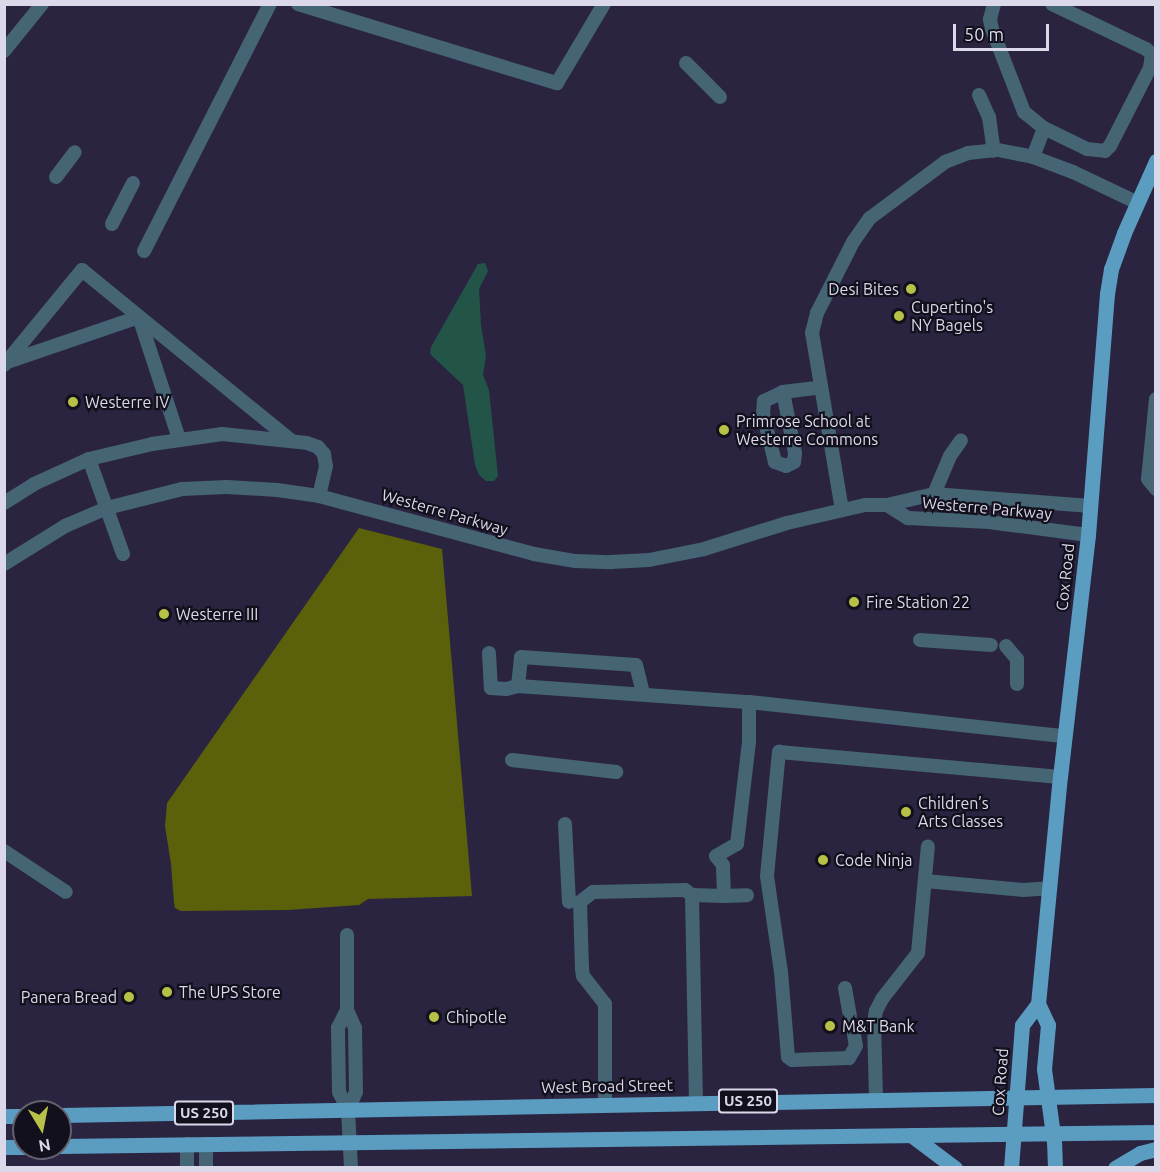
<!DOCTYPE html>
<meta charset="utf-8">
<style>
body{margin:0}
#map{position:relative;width:1160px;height:1172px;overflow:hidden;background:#2a2440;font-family:Ubuntu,sans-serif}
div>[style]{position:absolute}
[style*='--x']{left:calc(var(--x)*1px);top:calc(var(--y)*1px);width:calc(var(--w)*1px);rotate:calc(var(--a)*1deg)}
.forest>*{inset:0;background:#5b600a}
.water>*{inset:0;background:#225547}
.minor>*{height:14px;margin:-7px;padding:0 7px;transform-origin:7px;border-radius:7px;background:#456474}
.major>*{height:15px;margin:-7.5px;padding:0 7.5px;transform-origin:7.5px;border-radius:7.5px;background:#5a9dc0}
.dots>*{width:16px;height:16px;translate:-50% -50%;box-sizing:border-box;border:3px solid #12101c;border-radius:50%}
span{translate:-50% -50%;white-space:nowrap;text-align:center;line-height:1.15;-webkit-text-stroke:4.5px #12101c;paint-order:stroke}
.shield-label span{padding:2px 4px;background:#12101c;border:2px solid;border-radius:4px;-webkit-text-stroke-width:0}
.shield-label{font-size:15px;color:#dbd8ea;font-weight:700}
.poi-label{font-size:16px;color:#dbd8ea}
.right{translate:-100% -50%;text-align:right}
.left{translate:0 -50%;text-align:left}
.street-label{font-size:16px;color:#dbd8ea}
.frame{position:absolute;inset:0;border:6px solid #dbd8ea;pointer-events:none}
.north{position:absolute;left:12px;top:1100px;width:60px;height:60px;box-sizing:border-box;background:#12101c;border:2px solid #62606e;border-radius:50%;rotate:170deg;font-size:16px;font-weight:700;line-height:24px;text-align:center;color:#dbd8ea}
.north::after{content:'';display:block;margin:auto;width:21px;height:27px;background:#b8c147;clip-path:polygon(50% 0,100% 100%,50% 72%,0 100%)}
.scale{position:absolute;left:953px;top:24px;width:96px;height:27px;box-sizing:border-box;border:3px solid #dbd8ea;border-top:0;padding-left:8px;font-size:18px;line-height:21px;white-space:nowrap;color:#dbd8ea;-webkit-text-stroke:4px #12101c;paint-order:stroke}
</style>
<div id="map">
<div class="forest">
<div style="clip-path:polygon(359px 528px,442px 549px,472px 896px,368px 899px,359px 905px,288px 910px,181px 911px,175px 908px,174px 903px,171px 864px,165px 826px,167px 803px)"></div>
</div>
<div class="water">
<div style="clip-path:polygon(485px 263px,488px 271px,479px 289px,481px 325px,486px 355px,483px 375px,489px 390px,498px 476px,494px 481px,486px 481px,479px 475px,475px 465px,463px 385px,430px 354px,431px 347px,478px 264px)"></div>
</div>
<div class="minor">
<div style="--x:298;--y:4;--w:271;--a:17"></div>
<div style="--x:557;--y:83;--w:92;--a:-59.3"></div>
<div style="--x:994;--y:4;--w:16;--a:105"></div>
<div style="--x:990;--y:19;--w:10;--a:79"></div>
<div style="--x:992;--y:29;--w:89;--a:68.9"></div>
<div style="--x:1024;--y:112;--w:26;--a:39"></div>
<div style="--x:1044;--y:128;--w:48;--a:26"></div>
<div style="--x:1087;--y:149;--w:18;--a:6"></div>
<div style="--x:1105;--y:151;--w:7;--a:-45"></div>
<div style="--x:1110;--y:146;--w:88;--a:-62.9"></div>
<div style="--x:1150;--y:68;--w:14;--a:-82"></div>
<div style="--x:1152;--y:54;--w:8;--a:-140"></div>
<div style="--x:1146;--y:49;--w:104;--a:-154.4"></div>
<div style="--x:4;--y:51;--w:60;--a:-51"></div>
<div style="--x:686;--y:63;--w:48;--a:45"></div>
<div style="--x:979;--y:95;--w:24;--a:66"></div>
<div style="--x:989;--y:117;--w:34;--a:82"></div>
<div style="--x:1033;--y:157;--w:31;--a:-69"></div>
<div style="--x:56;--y:177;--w:31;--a:-53"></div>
<div style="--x:112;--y:224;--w:46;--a:-62.9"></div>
<div style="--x:144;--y:251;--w:277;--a:-63"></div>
<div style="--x:7;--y:362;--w:139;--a:-18.8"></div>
<div style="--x:139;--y:317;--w:128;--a:71.8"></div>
<div style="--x:4;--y:365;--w:123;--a:-50.6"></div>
<div style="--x:82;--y:270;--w:271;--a:39.2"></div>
<div style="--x:783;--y:392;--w:62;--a:78.9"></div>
<div style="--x:795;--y:453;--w:9;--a:96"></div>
<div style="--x:794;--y:462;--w:9;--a:153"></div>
<div style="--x:786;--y:466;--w:12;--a:-160"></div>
<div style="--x:775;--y:462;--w:49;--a:-104"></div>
<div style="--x:763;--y:414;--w:13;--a:-86"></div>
<div style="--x:764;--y:401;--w:21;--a:-25"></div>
<div style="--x:783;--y:392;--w:38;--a:-7"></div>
<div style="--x:1156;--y:399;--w:80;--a:95.7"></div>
<div style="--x:1148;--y:479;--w:13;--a:51"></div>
<div style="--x:89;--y:459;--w:101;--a:70.3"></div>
<div style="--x:934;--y:494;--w:41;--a:-67.2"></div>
<div style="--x:950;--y:456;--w:19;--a:-55"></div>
<div style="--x:4;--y:503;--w:36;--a:-32"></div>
<div style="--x:34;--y:484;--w:60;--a:-24.4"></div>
<div style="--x:89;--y:459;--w:65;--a:-13.4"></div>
<div style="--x:152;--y:444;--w:71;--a:-8.1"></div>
<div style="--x:222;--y:434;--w:85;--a:6"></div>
<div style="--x:307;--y:443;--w:12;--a:20"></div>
<div style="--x:318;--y:447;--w:9;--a:49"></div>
<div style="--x:324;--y:454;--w:12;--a:81"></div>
<div style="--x:326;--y:466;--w:31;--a:103"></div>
<div style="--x:887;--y:505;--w:25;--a:32"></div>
<div style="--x:908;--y:518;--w:81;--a:2.8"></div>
<div style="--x:989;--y:522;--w:100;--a:7.5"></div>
<div style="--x:842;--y:510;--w:180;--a:-99.6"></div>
<div style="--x:812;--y:333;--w:21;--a:-76"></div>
<div style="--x:817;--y:313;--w:80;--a:-63.1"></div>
<div style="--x:853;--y:242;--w:29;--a:-55"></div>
<div style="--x:870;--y:218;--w:94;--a:-36.7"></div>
<div style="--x:945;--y:162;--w:25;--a:-21"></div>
<div style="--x:968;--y:153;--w:30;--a:-6"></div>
<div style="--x:998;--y:150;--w:36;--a:11"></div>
<div style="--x:1033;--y:157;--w:43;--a:20.6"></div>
<div style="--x:1073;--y:172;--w:70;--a:25.5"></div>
<div style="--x:4;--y:564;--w:72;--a:-31.9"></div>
<div style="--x:65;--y:526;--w:46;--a:-23.2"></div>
<div style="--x:107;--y:508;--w:77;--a:-14.2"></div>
<div style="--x:182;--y:489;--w:45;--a:-2.5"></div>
<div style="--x:227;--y:487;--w:50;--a:3.4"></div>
<div style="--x:277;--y:490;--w:42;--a:8.1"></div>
<div style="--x:319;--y:496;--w:223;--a:15.1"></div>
<div style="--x:534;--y:554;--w:42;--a:9.7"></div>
<div style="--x:575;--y:561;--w:36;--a:2"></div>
<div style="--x:611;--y:562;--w:38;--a:-3"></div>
<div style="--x:649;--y:560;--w:56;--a:-11.3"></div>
<div style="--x:704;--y:549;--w:87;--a:-17.4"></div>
<div style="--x:787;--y:523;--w:80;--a:-13"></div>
<div style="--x:865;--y:505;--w:22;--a:0"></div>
<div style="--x:887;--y:505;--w:48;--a:-13.2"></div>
<div style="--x:934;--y:494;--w:157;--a:4.4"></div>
<div style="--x:920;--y:640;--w:71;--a:4"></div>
<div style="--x:1006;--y:646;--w:17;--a:50"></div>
<div style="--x:1017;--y:659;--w:25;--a:90"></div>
<div style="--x:489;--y:653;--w:35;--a:87"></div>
<div style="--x:491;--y:688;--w:15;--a:4"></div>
<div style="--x:506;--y:689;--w:12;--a:-14"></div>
<div style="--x:518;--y:686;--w:232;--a:4"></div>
<div style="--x:749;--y:702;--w:317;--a:6.2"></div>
<div style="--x:518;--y:686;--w:29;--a:-84"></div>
<div style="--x:521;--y:657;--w:115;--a:4"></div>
<div style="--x:636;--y:665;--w:30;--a:76"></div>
<div style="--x:512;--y:760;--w:105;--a:6.6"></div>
<div style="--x:565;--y:824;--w:78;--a:87.1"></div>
<div style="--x:4;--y:851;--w:74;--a:33.5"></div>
<div style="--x:925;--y:881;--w:98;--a:5.2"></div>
<div style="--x:1023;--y:890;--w:26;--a:-4"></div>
<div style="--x:692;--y:895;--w:32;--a:2"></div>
<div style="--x:724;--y:896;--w:31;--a:-92"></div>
<div style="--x:723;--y:865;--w:11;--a:-128"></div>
<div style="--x:716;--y:856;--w:24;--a:-30"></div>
<div style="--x:737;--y:844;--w:103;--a:-83.3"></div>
<div style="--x:749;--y:742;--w:40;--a:-90"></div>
<div style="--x:724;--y:896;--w:23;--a:-2"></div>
<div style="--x:347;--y:935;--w:75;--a:90"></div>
<div style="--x:347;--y:1010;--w:20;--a:66"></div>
<div style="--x:355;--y:1028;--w:64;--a:89.1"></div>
<div style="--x:356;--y:1092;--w:20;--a:114"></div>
<div style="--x:845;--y:988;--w:28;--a:80"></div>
<div style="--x:347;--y:1010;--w:20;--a:117"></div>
<div style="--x:338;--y:1028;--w:64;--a:89.1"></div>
<div style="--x:339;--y:1092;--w:20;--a:63"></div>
<div style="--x:348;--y:1110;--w:58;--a:87"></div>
<div style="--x:853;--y:1028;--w:18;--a:81"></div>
<div style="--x:856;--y:1046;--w:14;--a:120"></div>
<div style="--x:849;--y:1058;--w:57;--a:178"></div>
<div style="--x:792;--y:1060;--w:5;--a:-143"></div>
<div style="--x:788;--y:1057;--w:85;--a:-94.7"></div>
<div style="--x:781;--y:972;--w:97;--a:-98.3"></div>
<div style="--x:767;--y:876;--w:125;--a:-84.5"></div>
<div style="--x:779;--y:752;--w:282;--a:5.1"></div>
<div style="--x:876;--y:1098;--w:75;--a:-91.5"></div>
<div style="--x:874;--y:1023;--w:12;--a:-81"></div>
<div style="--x:876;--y:1011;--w:13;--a:-63"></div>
<div style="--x:882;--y:999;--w:58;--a:-52"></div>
<div style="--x:918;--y:953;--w:107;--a:-84.7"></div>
<div style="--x:605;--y:1104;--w:100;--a:-90"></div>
<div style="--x:605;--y:1004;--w:36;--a:-128"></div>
<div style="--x:583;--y:976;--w:7;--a:-98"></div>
<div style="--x:582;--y:969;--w:67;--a:-91.7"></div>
<div style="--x:580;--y:902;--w:16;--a:-38"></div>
<div style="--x:593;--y:892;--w:92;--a:-1.2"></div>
<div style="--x:685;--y:890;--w:9;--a:36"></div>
<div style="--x:692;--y:895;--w:207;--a:88.9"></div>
<div style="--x:187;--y:1144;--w:24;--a:90"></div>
<div style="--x:206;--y:1168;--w:24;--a:-90"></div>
</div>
<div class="major">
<div style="--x:60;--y:1115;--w:1096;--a:-1.05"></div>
<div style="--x:4;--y:1116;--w:20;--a:0"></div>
<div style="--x:911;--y:1135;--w:55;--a:36.9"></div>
<div style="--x:60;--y:1146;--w:1096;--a:-0.73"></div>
<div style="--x:4;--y:1147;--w:20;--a:0"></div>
<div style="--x:1011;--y:1168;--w:143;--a:-85.6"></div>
<div style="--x:1022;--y:1025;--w:26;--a:-53"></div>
<div style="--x:1055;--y:1168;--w:26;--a:-92"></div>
<div style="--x:1054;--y:1142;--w:74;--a:-97.8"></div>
<div style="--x:1044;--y:1069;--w:44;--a:-84.8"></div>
<div style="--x:1048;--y:1025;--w:23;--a:-115"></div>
<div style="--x:1038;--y:1004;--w:228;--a:-84.5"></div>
<div style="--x:1060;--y:777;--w:244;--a:-83.4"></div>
<div style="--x:1088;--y:535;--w:242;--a:-85.5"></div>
<div style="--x:1107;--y:294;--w:25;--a:-81"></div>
<div style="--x:1111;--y:269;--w:38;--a:-70"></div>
<div style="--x:1124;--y:233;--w:79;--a:-66"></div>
<div style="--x:1115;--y:1168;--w:29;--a:-31"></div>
<div style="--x:1140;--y:1153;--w:16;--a:-14"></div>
</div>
<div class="dots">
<div style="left:911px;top:289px;background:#b8c147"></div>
<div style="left:899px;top:316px;background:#b8c147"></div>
<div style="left:73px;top:402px;background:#b8c147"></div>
<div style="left:724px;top:430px;background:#b8c147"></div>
<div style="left:854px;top:602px;background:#b8c147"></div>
<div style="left:164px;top:614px;background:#b8c147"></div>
<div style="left:906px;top:812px;background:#b8c147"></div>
<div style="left:823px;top:860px;background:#b8c147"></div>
<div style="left:167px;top:992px;background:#b8c147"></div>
<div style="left:129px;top:997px;background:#b8c147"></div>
<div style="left:434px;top:1017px;background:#b8c147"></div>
<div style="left:830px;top:1026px;background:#b8c147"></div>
</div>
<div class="shield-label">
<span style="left:748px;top:1101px">US 250</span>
<span style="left:204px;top:1113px">US 250</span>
</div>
<div class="poi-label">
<span class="right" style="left:899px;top:289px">Desi Bites</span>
<span class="left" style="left:911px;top:316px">Cupertino's<br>NY Bagels</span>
<span class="left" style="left:85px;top:402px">Westerre IV</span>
<span class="left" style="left:736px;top:430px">Primrose School at<br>Westerre Commons</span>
<span class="left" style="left:866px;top:602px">Fire Station 22</span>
<span class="left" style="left:176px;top:614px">Westerre III</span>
<span class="left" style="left:918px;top:812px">Children’s<br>Arts Classes</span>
<span class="left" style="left:835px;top:860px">Code Ninja</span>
<span class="left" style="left:179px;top:992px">The UPS Store</span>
<span class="right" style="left:117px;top:997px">Panera Bread</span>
<span class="left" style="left:446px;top:1017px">Chipotle</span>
<span class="left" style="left:842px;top:1026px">M&amp;T Bank</span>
</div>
<div class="street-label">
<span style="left:987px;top:508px;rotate:5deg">Westerre Parkway</span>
<span style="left:445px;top:512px;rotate:16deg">Westerre Parkway</span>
<span style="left:1065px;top:577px;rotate:-84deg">Cox Road</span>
<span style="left:1000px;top:1082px;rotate:-86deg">Cox Road</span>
<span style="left:607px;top:1086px;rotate:-1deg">West Broad Street</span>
</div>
<div class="frame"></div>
<div class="north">N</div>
<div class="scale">50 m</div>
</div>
